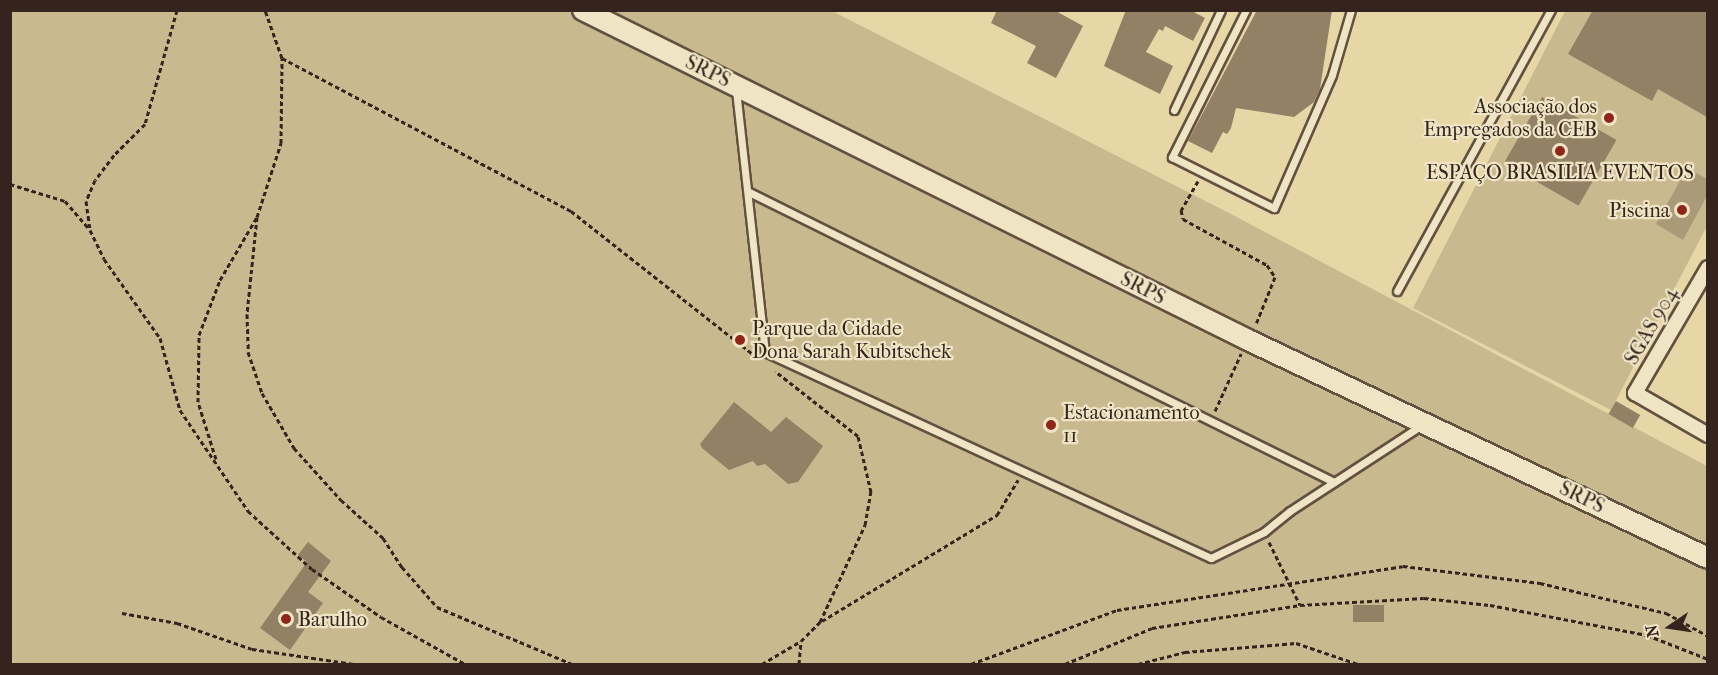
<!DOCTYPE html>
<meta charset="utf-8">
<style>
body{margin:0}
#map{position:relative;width:1718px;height:675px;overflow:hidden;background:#e7d7a6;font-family:"IM FELL French Canon",serif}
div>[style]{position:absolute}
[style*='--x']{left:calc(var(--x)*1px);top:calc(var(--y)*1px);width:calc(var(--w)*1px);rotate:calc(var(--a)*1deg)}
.green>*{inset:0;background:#c9b98f}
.water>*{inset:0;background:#aa9a78}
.building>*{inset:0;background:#928165;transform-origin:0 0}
.path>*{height:3px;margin-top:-1.5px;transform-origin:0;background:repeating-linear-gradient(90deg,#35241e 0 4.5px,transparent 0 7.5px)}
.roads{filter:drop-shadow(2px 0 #625140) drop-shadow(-2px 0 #625140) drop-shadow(0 2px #625140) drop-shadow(0 -2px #625140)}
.lane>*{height:7px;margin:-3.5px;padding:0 3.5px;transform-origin:3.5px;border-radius:3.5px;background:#efe5c5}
.street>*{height:14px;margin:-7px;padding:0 7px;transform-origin:7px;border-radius:7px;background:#efe5c5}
.secondary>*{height:20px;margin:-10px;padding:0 10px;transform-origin:10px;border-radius:10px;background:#efe5c5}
.dots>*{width:16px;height:16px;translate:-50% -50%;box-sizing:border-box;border:3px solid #efe5c5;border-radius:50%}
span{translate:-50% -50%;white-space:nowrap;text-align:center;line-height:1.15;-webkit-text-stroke:4.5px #efe5c5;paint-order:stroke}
.street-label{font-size:20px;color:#35241e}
.poi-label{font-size:20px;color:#35241e}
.right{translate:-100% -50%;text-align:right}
.left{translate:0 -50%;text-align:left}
.frame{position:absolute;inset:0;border:12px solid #35241e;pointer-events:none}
.north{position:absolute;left:1640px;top:597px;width:60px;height:60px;-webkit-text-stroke:4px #efe5c5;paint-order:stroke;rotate:257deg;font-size:16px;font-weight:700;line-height:24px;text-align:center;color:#35241e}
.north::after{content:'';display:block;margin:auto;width:21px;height:27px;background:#35241e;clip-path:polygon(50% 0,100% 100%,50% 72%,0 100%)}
</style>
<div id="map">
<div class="green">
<div style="clip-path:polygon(10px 11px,832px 11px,1231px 214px,1707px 466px,1707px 664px,11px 664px)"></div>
<div style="clip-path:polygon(1565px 11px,1707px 11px,1707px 226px,1611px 410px,1413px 308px)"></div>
</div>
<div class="water">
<div style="clip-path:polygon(1687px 168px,1707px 179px,1707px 196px,1683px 240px,1656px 224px)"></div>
</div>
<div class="building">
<div style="clip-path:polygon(997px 10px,1054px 10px,1083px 26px,1056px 78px,1027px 63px,1036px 46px,991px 23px)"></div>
<div style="clip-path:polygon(1126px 10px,1190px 10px,1205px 18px,1193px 41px,1165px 26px,1163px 31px,1159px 29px,1146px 52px,1173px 66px,1160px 94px,1104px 66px)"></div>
<div style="clip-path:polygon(1257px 10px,1332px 10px,1320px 89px,1314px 102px,1294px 117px,1236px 108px,1231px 128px,1227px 134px,1223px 132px,1212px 153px,1188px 141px)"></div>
<div style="clip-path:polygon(1593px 10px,1707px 10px,1707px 117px,1658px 89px,1652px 101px,1568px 54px)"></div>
<div style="left:1542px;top:97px;width:86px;height:76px;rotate:30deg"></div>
<div style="left:1616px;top:401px;width:28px;height:15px;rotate:30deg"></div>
<div style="clip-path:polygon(734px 402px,771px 432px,786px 417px,823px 446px,798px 482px,788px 484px,765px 464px,757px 466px,753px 461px,729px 470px,702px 448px,700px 444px)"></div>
<div style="clip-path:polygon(308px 542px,331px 561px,308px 592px,323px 603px,290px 650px,260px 628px,307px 562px,298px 555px)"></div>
<div style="left:1384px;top:605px;width:17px;height:31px;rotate:90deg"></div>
</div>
<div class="path">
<div style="--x:177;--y:10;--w:118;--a:105.7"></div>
<div style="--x:145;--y:124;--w:44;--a:135"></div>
<div style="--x:114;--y:155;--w:31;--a:127"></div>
<div style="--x:95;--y:180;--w:23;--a:113"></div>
<div style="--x:86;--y:201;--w:29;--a:82"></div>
<div style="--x:90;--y:230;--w:32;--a:64"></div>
<div style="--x:104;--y:259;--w:97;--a:54.7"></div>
<div style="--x:160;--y:338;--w:75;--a:74.5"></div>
<div style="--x:180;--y:410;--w:122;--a:56"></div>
<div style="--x:248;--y:511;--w:86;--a:42.2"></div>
<div style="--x:312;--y:569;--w:84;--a:34.8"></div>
<div style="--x:381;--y:617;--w:96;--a:29.2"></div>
<div style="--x:282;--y:58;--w:327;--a:27.9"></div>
<div style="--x:571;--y:211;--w:231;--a:38.2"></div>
<div style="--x:1198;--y:181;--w:34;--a:120"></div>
<div style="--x:1181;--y:210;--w:9;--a:77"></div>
<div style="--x:1183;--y:219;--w:96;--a:28.7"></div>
<div style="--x:1267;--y:265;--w:14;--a:56"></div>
<div style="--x:1275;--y:277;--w:51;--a:112"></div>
<div style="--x:10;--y:184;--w:58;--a:17.2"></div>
<div style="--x:65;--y:201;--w:37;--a:49"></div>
<div style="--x:257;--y:217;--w:98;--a:95.9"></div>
<div style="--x:247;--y:314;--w:38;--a:88"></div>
<div style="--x:248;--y:352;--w:43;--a:71.1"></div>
<div style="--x:262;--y:393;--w:64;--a:59.8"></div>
<div style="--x:294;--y:448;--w:70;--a:47.9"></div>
<div style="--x:341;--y:500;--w:57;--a:42.1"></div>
<div style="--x:383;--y:538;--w:35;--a:57"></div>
<div style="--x:402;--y:567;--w:53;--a:48.8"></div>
<div style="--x:437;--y:607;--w:147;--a:22.9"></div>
<div style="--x:1215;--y:411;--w:63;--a:-65.5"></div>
<div style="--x:216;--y:459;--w:60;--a:-107.5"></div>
<div style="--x:198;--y:402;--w:67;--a:-89.1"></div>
<div style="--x:199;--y:335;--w:59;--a:-69.1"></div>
<div style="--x:220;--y:280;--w:73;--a:-59.6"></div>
<div style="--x:257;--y:217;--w:78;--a:-72"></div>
<div style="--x:281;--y:143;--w:85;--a:-89.3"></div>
<div style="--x:282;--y:58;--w:51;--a:-109.5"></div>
<div style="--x:1269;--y:542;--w:70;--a:63.8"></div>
<div style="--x:122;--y:613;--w:56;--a:10.3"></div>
<div style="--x:177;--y:623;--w:79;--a:19.1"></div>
<div style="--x:252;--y:649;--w:103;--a:8.4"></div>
<div style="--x:822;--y:621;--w:205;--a:-31.2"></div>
<div style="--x:997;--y:515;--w:41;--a:-59"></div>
<div style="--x:762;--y:664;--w:45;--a:-30.5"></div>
<div style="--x:801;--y:641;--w:27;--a:-45"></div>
<div style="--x:820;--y:622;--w:107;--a:-65.1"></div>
<div style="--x:865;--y:525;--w:34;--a:-80"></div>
<div style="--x:871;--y:492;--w:57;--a:-103.1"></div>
<div style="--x:858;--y:436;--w:105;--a:-141.9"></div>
<div style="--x:799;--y:664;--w:23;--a:-85"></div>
<div style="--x:971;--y:664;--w:156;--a:-20.3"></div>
<div style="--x:1117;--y:610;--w:289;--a:-8.7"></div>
<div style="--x:1403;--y:566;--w:138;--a:7.1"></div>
<div style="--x:1540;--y:583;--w:130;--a:13.4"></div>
<div style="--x:1666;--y:613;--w:48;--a:28.7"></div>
<div style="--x:1065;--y:664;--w:94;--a:-22.5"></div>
<div style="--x:1152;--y:628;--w:150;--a:-8.8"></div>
<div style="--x:1300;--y:605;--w:124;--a:-3.2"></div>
<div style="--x:1424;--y:598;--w:66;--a:6.1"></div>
<div style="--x:1490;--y:605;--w:160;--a:10.8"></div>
<div style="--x:1647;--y:635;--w:66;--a:21.5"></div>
<div style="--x:1138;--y:664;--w:49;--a:-14.3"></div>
<div style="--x:1185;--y:652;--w:111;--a:-4.6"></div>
<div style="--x:1296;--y:643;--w:65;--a:18.7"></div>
</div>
<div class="roads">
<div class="lane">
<div style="--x:1246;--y:10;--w:165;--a:116.7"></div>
<div style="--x:1172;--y:157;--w:114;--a:26.6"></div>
<div style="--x:1274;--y:208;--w:145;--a:-66.4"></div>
<div style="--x:1332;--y:75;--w:68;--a:-73.7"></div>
<div style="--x:736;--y:90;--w:264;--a:83.7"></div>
<div style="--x:765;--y:352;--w:491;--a:24.8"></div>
<div style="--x:1211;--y:558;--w:59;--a:-26.1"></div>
<div style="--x:1264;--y:532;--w:33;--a:-39"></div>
<div style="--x:1290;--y:511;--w:158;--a:-33.1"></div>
<div style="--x:1174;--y:110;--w:110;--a:-64.8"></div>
<div style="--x:749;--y:192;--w:653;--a:26.37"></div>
<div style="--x:1397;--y:291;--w:320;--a:-61.3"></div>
</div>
<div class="street">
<div style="--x:1708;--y:268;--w:145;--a:120.3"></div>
<div style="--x:1635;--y:393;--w:84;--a:29.9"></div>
</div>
<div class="secondary">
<div style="--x:583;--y:10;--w:742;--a:26.39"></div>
<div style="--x:1248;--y:340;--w:509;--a:25.36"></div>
</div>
</div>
<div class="dots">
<div style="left:1609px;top:118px;background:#8f2418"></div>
<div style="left:1560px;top:151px;background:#8f2418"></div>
<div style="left:1682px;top:210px;background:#8f2418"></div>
<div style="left:740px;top:340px;background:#8f2418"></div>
<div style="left:1051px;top:425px;background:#8f2418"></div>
<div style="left:286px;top:619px;background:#8f2418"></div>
</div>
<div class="street-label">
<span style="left:708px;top:71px;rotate:26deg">SRPS</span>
<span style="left:1143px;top:288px;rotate:27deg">SRPS</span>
<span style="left:1651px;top:326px;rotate:-60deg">SGAS 904</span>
<span style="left:1582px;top:497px;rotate:26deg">SRPS</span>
</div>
<div class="poi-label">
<span class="right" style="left:1597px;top:118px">Associação dos<br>Empregados da CEB</span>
<span style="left:1560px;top:172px">ESPAÇO BRASILIA EVENTOS</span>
<span class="right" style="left:1670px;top:210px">Piscina</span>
<span class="left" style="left:752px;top:340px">Parque da Cidade<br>Dona Sarah Kubitschek</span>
<span class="left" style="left:1063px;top:424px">Estacionamento<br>11</span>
<span class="left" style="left:298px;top:619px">Barulho</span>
</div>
<div class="frame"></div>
<div class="north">N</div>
</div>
